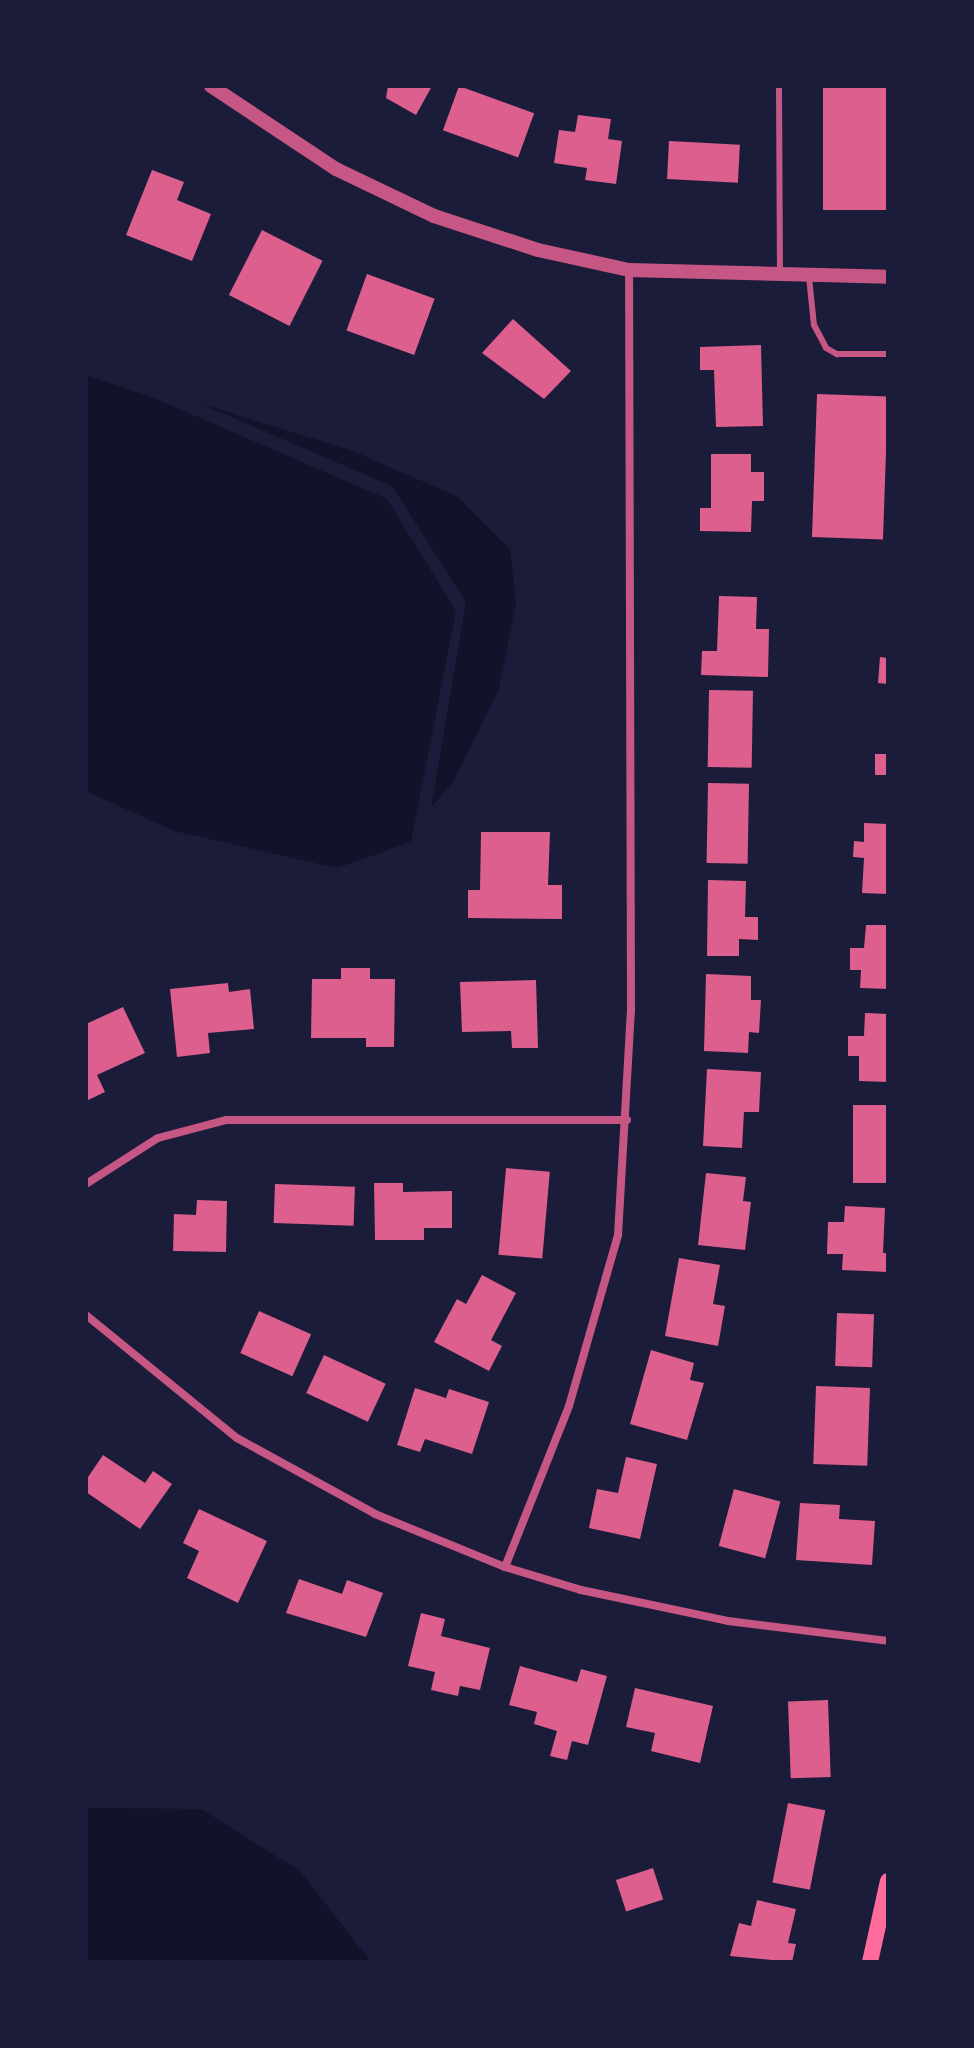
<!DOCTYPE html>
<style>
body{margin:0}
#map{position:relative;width:974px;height:2048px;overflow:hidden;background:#1b1b3a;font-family:"PT Sans",sans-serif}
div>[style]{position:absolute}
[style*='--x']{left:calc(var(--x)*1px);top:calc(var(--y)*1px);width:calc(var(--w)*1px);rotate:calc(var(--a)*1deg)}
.water>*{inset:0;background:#12122b}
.building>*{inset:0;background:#dd5f8e;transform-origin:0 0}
.service>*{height:6px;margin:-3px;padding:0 3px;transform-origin:3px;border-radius:3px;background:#c65784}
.minor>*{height:8px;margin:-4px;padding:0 4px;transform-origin:4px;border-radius:4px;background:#c65784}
.tertiary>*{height:14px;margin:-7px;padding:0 7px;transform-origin:7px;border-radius:7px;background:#c65784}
.secondary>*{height:16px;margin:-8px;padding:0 8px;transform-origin:8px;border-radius:8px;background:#ff6b9d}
span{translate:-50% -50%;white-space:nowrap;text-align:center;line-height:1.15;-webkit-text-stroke:6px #1b1b3a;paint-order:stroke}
.frame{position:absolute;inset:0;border:88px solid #1b1b3a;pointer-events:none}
</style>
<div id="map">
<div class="water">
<div style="clip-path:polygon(86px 375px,154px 398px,387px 499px,456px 611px,411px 842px,337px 868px,174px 831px,86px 791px)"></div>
<div style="clip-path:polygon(199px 403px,353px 451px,458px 497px,510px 549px,516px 602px,499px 689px,453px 782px,431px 808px,466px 602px,392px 486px)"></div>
<div style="clip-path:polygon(86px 1808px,201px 1809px,300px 1871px,371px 1962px,86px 1962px)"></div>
</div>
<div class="building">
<div style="clip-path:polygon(388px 86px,432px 86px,416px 115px,386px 98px)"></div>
<div style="left:459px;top:86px;width:80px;height:47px;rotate:20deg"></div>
<div style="left:823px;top:86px;width:65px;height:124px"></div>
<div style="clip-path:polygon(578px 115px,611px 119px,608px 139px,622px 141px,616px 184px,585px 180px,587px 168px,554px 163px,559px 130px,575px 132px)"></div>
<div style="left:669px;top:141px;width:71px;height:38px;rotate:3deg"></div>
<div style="clip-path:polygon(152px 170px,184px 182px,177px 200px,211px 214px,192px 261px,126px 235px)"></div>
<div style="left:262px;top:230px;width:68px;height:73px;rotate:27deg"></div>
<div style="left:367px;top:274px;width:72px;height:60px;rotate:20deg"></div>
<div style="clip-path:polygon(513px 319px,571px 371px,544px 399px,482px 353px)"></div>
<div style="clip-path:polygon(761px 345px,763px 426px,716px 427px,714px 370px,700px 370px,700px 347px)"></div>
<div style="left:817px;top:394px;width:71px;height:143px;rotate:2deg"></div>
<div style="clip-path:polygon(711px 454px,751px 454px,751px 472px,764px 472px,764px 501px,752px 501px,751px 532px,700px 531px,700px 508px,711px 508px)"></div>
<div style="clip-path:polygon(719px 596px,757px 597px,756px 629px,769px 629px,768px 677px,701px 675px,702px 651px,717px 651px)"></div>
<div style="clip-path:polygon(880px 657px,888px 658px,888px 684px,878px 683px)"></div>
<div style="left:709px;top:690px;width:44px;height:77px;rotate:1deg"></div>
<div style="left:875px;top:754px;width:13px;height:21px"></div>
<div style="left:708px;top:783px;width:41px;height:80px;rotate:1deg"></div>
<div style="clip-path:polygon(864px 823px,888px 824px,888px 894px,862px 893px,864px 858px,853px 857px,854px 841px,864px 842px)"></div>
<div style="clip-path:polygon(481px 832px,550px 832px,548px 885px,562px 885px,562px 919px,468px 918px,468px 890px,480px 890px)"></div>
<div style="clip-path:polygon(708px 880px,746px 881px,745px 917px,758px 917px,758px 940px,739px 939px,739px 956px,707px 956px)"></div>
<div style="clip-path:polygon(866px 925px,888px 925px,888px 989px,860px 988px,861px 970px,850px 970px,850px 948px,864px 948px)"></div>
<div style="clip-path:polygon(341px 968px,370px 968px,370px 979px,395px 979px,394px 1047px,366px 1047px,366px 1038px,311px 1038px,312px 979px,341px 979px)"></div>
<div style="clip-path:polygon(706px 974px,751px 976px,751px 1000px,761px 1000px,759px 1033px,749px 1032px,748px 1053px,704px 1051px)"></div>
<div style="clip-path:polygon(536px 980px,538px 1048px,512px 1048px,511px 1031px,462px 1032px,460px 982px)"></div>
<div style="clip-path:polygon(228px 983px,229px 992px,250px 989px,254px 1029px,208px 1033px,210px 1053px,177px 1057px,170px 989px)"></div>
<div style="clip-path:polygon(123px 1007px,145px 1053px,97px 1075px,105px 1092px,86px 1101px,86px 1024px)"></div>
<div style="clip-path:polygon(865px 1013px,888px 1014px,888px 1082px,859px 1081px,859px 1056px,848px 1056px,848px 1036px,864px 1036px)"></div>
<div style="clip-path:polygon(707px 1069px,761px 1072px,759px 1112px,744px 1112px,742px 1148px,703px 1146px)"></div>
<div style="left:853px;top:1105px;width:35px;height:78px"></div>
<div style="left:506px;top:1168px;width:44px;height:87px;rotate:5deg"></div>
<div style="clip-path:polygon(706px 1173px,746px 1177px,743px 1201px,751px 1202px,745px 1250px,698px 1245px)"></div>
<div style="clip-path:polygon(374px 1183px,403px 1183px,403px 1192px,452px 1191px,452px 1228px,424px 1228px,424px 1240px,375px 1240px)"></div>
<div style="left:275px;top:1184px;width:80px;height:39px;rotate:2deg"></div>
<div style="clip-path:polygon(197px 1200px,227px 1201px,226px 1252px,173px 1251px,174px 1214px,196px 1215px)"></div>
<div style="clip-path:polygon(845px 1206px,885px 1208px,883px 1253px,888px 1253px,888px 1272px,842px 1270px,843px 1254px,827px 1254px,828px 1222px,844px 1222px)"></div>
<div style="clip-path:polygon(679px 1258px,720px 1265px,713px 1304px,725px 1306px,718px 1346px,665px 1336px)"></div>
<div style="clip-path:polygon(482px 1275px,516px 1293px,491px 1340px,502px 1346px,489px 1371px,434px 1342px,457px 1299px,466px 1304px)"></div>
<div style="left:259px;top:1311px;width:57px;height:46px;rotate:24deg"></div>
<div style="left:837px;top:1313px;width:37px;height:53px;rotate:2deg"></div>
<div style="clip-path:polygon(651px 1350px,694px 1363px,690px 1380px,704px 1383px,687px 1440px,630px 1424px)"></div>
<div style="left:324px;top:1355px;width:68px;height:42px;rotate:25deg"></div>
<div style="left:816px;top:1386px;width:54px;height:78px;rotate:2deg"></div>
<div style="clip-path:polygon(415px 1388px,446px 1398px,449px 1389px,489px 1402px,472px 1454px,425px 1439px,420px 1452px,397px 1445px)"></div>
<div style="clip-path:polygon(103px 1455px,145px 1483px,153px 1471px,172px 1484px,140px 1529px,86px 1492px,86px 1480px)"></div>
<div style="clip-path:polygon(626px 1457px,657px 1464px,640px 1539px,589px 1528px,597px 1489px,618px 1493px)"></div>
<div style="left:734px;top:1489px;width:48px;height:59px;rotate:15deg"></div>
<div style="clip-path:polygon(800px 1503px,840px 1505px,839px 1519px,875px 1521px,872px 1565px,796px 1560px)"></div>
<div style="clip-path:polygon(199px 1509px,267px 1541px,238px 1603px,187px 1578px,199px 1551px,183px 1543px)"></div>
<div style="clip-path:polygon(299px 1579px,342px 1594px,347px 1580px,383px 1593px,366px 1637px,286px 1613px)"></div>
<div style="clip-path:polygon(421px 1613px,445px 1619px,441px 1636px,490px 1648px,480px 1690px,460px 1686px,458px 1696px,431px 1690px,435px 1672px,408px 1666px)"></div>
<div style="clip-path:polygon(520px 1666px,577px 1682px,581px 1669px,607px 1676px,588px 1745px,572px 1741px,567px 1760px,550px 1756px,557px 1731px,534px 1724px,537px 1712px,509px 1705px)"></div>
<div style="clip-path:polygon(635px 1688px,713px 1706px,700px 1763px,651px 1751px,655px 1733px,626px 1727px)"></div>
<div style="left:828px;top:1700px;width:77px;height:40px;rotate:88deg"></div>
<div style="left:788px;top:1803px;width:38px;height:81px;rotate:11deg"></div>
<div style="left:653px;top:1868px;width:33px;height:39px;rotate:72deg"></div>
<div style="clip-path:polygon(757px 1900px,796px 1909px,788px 1943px,796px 1944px,792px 1962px,730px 1956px,739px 1923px,751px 1926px)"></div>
</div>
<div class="service">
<div style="--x:779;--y:86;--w:187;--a:89.7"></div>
<div style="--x:809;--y:277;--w:48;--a:84.1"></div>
<div style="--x:814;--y:325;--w:26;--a:62"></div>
<div style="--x:826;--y:348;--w:13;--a:29"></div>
<div style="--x:837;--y:354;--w:51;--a:0"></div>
</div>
<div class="minor">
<div style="--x:86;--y:1184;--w:85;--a:-32.6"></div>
<div style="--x:158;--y:1138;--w:70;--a:-14.8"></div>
<div style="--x:226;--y:1120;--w:401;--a:0"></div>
<div style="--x:86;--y:1315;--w:195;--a:39.2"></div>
<div style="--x:237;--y:1438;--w:158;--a:28.8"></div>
<div style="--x:375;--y:1514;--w:140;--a:22.2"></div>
<div style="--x:505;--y:1567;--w:79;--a:16.8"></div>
<div style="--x:581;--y:1590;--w:150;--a:11.9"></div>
<div style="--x:728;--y:1621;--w:161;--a:7.1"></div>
<div style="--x:505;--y:1567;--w:173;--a:-68.3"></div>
<div style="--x:569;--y:1406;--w:178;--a:-74"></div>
<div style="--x:618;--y:1235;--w:223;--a:-86.7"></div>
<div style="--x:631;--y:1012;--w:742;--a:-90.15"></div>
</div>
<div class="tertiary">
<div style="--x:211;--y:86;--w:150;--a:33.6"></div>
<div style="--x:336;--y:169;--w:109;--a:25.6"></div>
<div style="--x:434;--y:216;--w:109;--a:18.1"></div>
<div style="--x:538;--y:250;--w:93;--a:12.4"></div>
<div style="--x:629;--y:270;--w:259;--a:1.5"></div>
</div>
<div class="secondary">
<div style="--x:870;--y:1962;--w:83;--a:-77.5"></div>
</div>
<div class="frame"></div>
</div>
